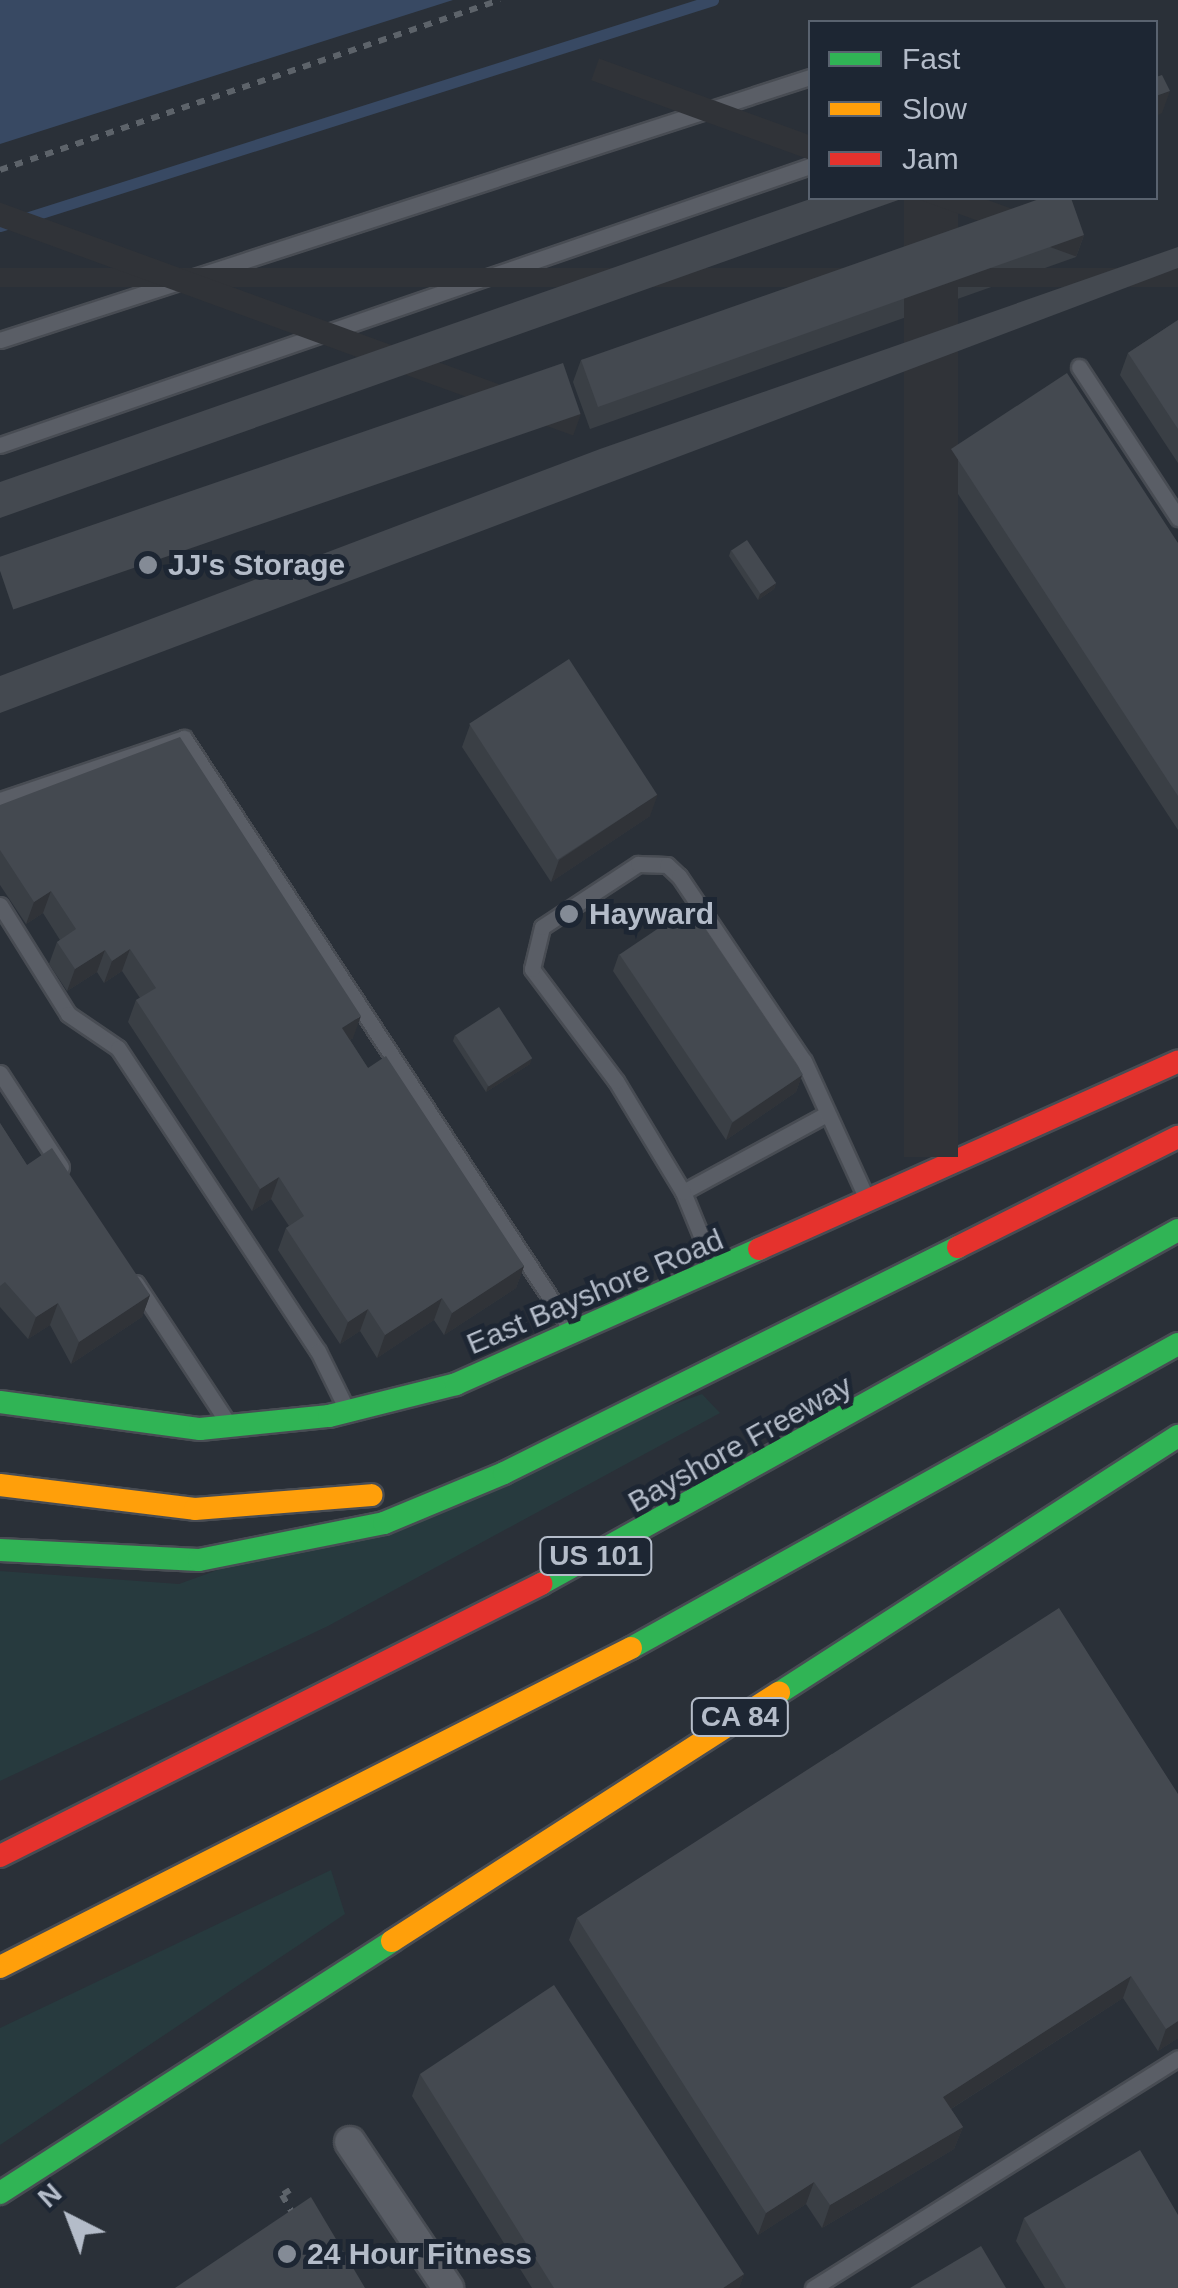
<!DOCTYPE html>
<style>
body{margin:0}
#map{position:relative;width:1178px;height:2288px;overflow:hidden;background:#2a3038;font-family:Helvetica,sans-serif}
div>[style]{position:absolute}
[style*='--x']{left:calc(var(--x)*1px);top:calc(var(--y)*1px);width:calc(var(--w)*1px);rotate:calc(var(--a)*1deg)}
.green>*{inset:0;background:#273a3e}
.water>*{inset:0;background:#384963}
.stream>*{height:11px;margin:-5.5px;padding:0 5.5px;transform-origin:5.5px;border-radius:5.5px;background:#384963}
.path>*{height:6px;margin-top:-3px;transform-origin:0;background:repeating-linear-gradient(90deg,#5d636a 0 8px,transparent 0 16px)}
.roads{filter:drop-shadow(2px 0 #484c53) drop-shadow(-2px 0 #484c53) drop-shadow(0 2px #484c53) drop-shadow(0 -2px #484c53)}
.lane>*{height:15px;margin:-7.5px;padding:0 7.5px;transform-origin:7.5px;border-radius:7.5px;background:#5a5e66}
.street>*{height:30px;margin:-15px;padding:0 15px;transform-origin:15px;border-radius:15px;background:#5a5e66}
.fast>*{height:22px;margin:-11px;padding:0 11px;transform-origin:11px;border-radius:11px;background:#30b455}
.slow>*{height:22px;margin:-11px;padding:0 11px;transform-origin:11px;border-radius:11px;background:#ff9f0a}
.jam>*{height:22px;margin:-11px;padding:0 11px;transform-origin:11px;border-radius:11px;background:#e5322d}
.wall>*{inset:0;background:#3a3f45}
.shaded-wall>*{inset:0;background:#303338;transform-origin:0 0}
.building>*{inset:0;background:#444950;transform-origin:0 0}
.dots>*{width:28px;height:28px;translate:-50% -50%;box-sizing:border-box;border:5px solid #1d2633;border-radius:50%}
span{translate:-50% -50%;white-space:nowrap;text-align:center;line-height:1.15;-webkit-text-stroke:10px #1d2633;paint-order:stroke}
.shield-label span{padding:2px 8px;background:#1d2633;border:2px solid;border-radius:8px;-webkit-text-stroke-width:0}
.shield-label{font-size:28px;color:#b4bcc9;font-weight:700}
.poi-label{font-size:30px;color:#b4bcc9;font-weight:700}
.left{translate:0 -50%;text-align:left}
.street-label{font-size:30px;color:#b4bcc9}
.legend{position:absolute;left:808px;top:20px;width:350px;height:180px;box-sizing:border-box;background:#1d2633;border:2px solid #59626f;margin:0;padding:12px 18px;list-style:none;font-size:30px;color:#b4bcc9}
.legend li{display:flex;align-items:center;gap:20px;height:50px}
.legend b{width:50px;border:2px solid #59626f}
.north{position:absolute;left:20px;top:2168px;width:100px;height:100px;-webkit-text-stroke:8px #1d2633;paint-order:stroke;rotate:318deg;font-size:28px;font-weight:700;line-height:40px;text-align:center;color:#b4bcc9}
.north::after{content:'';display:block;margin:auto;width:35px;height:45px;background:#b4bcc9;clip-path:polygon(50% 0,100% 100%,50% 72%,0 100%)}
</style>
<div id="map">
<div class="green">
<div style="clip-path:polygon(702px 1394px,720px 1413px,328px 1626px,0 1781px,0 1571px,179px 1584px)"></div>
<div style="clip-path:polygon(331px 1870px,345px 1914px,0 2145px,0 2028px)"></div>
</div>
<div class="water">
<div style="clip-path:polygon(0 0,453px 0,0 144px)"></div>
</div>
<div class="stream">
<div style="--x:0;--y:226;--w:748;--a:-17.59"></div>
</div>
<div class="path">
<div style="--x:0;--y:170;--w:528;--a:-18.78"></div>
<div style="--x:290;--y:2190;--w:9;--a:148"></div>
<div style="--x:282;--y:2195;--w:24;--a:60"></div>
</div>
<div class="roads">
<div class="lane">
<div style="--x:0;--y:340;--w:852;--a:-17.99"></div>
<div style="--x:1079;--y:367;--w:181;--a:56.7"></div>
<div style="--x:0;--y:445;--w:857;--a:-19.01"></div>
<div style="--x:0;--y:800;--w:194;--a:-18.6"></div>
<div style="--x:184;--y:738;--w:705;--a:56.81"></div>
<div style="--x:0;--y:905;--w:128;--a:58"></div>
<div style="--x:68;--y:1014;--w:60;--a:34.2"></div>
<div style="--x:118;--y:1048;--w:363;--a:56.6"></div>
<div style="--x:318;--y:1351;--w:64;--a:63.8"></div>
<div style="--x:0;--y:1073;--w:112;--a:57"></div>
<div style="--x:683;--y:1192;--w:162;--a:-28.5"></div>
<div style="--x:713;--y:1265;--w:79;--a:-112.3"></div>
<div style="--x:683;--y:1192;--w:130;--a:-121.1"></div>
<div style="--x:616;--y:1081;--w:140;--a:-126.9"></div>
<div style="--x:532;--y:969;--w:43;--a:-76.6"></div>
<div style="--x:542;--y:927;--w:115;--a:-33.3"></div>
<div style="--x:638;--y:864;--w:29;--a:2"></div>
<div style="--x:667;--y:865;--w:16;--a:43"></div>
<div style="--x:679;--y:876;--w:223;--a:56"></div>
<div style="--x:804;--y:1061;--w:149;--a:65.5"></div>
<div style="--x:136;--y:1283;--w:168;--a:56.7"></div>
<div style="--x:813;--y:2288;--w:431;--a:-32.2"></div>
</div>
<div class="street">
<div style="--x:350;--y:2142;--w:176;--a:56.1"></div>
</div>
<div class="fast">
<div style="--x:0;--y:1402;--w:202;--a:7.7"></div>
<div style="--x:200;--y:1429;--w:130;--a:-5.8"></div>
<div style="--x:329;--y:1416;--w:131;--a:-14.1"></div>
<div style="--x:456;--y:1384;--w:332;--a:-24"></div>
<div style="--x:0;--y:1550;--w:199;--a:2.9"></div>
<div style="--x:199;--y:1560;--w:189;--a:-11.3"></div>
<div style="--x:384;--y:1523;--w:130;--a:-22.6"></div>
<div style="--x:504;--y:1473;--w:507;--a:-26.46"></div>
<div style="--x:541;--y:1584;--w:729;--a:-29.06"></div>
<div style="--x:631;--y:1648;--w:626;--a:-29.06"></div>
<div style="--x:779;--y:1693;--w:475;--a:-32.8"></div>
<div style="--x:0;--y:2193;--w:466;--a:-32.7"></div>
</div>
<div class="slow">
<div style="--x:0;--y:1485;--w:196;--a:7"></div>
<div style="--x:195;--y:1509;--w:177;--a:-4.5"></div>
<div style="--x:392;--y:1941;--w:460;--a:-32.7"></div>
<div style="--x:0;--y:1967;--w:707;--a:-26.82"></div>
</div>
<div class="jam">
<div style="--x:958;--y:1247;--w:246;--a:-26.6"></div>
<div style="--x:759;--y:1249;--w:459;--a:-24.1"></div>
<div style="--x:0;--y:1856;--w:606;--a:-26.69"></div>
</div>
</div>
<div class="wall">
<div style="clip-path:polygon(1084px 235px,1076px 257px,590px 429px,573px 382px,581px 360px)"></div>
<div style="clip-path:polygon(1178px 320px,1178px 463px,1120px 375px,1128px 353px)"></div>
<div style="clip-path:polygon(951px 449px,1178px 543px,1178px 830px,943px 471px)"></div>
<div style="clip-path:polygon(731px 550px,776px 583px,774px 589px,758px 600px,729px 556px)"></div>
<div style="clip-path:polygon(470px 725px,650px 816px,551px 882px,462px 747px)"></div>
<div style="clip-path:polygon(0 805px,353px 1038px,350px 1040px,368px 1068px,524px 1266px,516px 1288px,444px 1335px,434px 1320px,377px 1358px,360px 1331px,340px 1344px,278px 1250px,286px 1228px,289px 1226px,271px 1199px,252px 1211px,128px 1022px,136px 1000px,140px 998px,122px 971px,104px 983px,97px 972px,67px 991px,49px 964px,57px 942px,60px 940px,43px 913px,26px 924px,0 885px)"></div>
<div style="clip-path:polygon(619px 954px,802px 1075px,796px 1092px,726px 1140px,613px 971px)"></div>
<div style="clip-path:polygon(455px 1035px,530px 1064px,486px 1092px,453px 1041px)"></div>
<div style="clip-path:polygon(0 1123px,27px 1165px,150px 1295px,142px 1317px,71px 1364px,50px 1325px,28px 1339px,0 1307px)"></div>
<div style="clip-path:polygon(1178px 1794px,1178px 2038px,1158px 2051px,1123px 1998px,951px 2109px,963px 2127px,954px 2149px,822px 2228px,806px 2204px,758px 2235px,569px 1940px,577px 1918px)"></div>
<div style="clip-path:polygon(420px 2074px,744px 2274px,739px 2288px,532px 2288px,412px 2096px)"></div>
<div style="clip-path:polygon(1024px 2218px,1178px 2288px,1045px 2288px,1016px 2241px)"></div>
</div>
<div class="shaded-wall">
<div style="clip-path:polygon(1170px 91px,1162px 113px,1156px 116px,1156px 96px)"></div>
<div style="left:904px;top:198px;width:54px;height:959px"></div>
<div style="left:1084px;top:235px;width:23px;height:516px;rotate:110deg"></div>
<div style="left:1178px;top:268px;width:19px;height:1259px;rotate:90deg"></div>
<div style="left:581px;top:414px;width:23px;height:621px;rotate:110deg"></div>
<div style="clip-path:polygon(776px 583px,774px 589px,758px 600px,760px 594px)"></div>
<div style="clip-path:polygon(658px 794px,650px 816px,551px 882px,559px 860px)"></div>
<div style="clip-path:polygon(51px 891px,43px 913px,26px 924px,34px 902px)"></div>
<div style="clip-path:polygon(130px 949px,122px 971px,104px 983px,112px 961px)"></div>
<div style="clip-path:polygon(105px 950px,97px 972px,67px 991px,75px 969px)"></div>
<div style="clip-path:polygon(361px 1016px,353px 1038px,334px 1050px,342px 1028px)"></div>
<div style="clip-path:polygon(532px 1058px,530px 1064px,486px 1092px,488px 1086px)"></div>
<div style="clip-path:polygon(802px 1075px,796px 1092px,726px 1140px,732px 1123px)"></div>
<div style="clip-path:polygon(279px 1177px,271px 1199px,252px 1211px,260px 1189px)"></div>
<div style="clip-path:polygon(524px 1266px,516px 1288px,444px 1335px,452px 1313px)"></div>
<div style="clip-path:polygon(150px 1295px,142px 1317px,71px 1364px,79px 1342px)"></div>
<div style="clip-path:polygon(442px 1298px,434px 1320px,377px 1358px,385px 1335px)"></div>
<div style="clip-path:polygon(58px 1303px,50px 1325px,28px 1339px,36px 1317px)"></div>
<div style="clip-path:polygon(368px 1309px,360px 1331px,340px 1344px,348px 1322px)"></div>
<div style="clip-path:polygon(1131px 1976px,1123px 1998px,935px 2119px,943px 2097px)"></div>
<div style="clip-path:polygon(1178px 2021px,1178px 2038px,1158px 2051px,1166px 2029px)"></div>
<div style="clip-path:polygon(963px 2127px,954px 2149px,822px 2228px,830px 2205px)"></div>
<div style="clip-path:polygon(814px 2182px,806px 2204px,758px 2235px,766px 2213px)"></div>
<div style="clip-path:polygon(744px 2274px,739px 2288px,723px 2288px)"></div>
</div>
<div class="building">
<div style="clip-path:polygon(1162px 75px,1170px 91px,1156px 96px,1156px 77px)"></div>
<div style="clip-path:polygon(813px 198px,904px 198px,0 518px,0 482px)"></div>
<div style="clip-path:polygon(1042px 198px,1071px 198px,1084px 235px,598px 407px,581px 360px)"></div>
<div style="clip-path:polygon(1178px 247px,1178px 268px,0 713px,0 676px,600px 449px)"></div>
<div style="clip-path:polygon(1178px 320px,1178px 429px,1128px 353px)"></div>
<div style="left:563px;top:363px;width:54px;height:600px;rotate:71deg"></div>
<div style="clip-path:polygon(1067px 373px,1178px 543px,1178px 796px,951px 449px)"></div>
<div style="left:747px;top:540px;width:52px;height:19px;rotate:56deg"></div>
<div style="left:569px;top:659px;width:162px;height:119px;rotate:57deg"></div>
<div style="clip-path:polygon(180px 737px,361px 1016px,342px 1028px,368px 1068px,386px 1056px,524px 1266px,452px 1313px,442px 1298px,385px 1335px,368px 1309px,348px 1322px,286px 1228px,304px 1216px,279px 1177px,260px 1189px,136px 1000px,156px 988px,130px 949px,112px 961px,105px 950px,75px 969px,57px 942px,76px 929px,51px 891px,34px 902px,0 850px,0 805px)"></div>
<div style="left:690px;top:907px;width:202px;height:85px;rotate:56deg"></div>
<div style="left:499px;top:1007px;width:61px;height:52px;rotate:57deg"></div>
<div style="clip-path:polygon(0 1123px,27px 1165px,52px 1148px,150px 1295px,79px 1342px,58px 1303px,36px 1317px,5px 1282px,0 1286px)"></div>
<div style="clip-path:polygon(1059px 1608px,1178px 1794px,1178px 2021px,1166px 2029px,1131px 1976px,943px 2097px,963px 2127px,830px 2205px,814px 2182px,766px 2213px,577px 1918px)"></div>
<div style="clip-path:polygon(554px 1985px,744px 2274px,723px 2288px,554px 2288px,420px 2074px)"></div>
<div style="clip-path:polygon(1140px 2150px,1178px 2215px,1178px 2288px,1066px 2288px,1024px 2218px)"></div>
<div style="clip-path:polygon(311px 2197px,365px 2288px,175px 2288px)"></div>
<div style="clip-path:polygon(981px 2246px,1006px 2288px,910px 2288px)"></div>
</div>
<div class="dots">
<div style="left:148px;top:565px;background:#848b96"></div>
<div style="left:569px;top:914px;background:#848b96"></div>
<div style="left:287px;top:2254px;background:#848b96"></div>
</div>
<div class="shield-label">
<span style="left:596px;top:1556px">US 101</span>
<span style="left:740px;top:1717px">CA 84</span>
</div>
<div class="poi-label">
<span class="left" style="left:168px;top:565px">JJ's Storage</span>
<span class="left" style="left:589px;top:914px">Hayward</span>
<span class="left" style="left:307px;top:2254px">24 Hour Fitness</span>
</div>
<div class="street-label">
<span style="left:595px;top:1292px;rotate:-23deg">East Bayshore Road</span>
<span style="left:740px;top:1444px;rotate:-29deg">Bayshore Freeway</span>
</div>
<ul class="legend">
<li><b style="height:12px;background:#30b455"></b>Fast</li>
<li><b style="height:12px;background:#ff9f0a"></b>Slow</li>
<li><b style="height:12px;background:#e5322d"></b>Jam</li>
</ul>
<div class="north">N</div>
</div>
